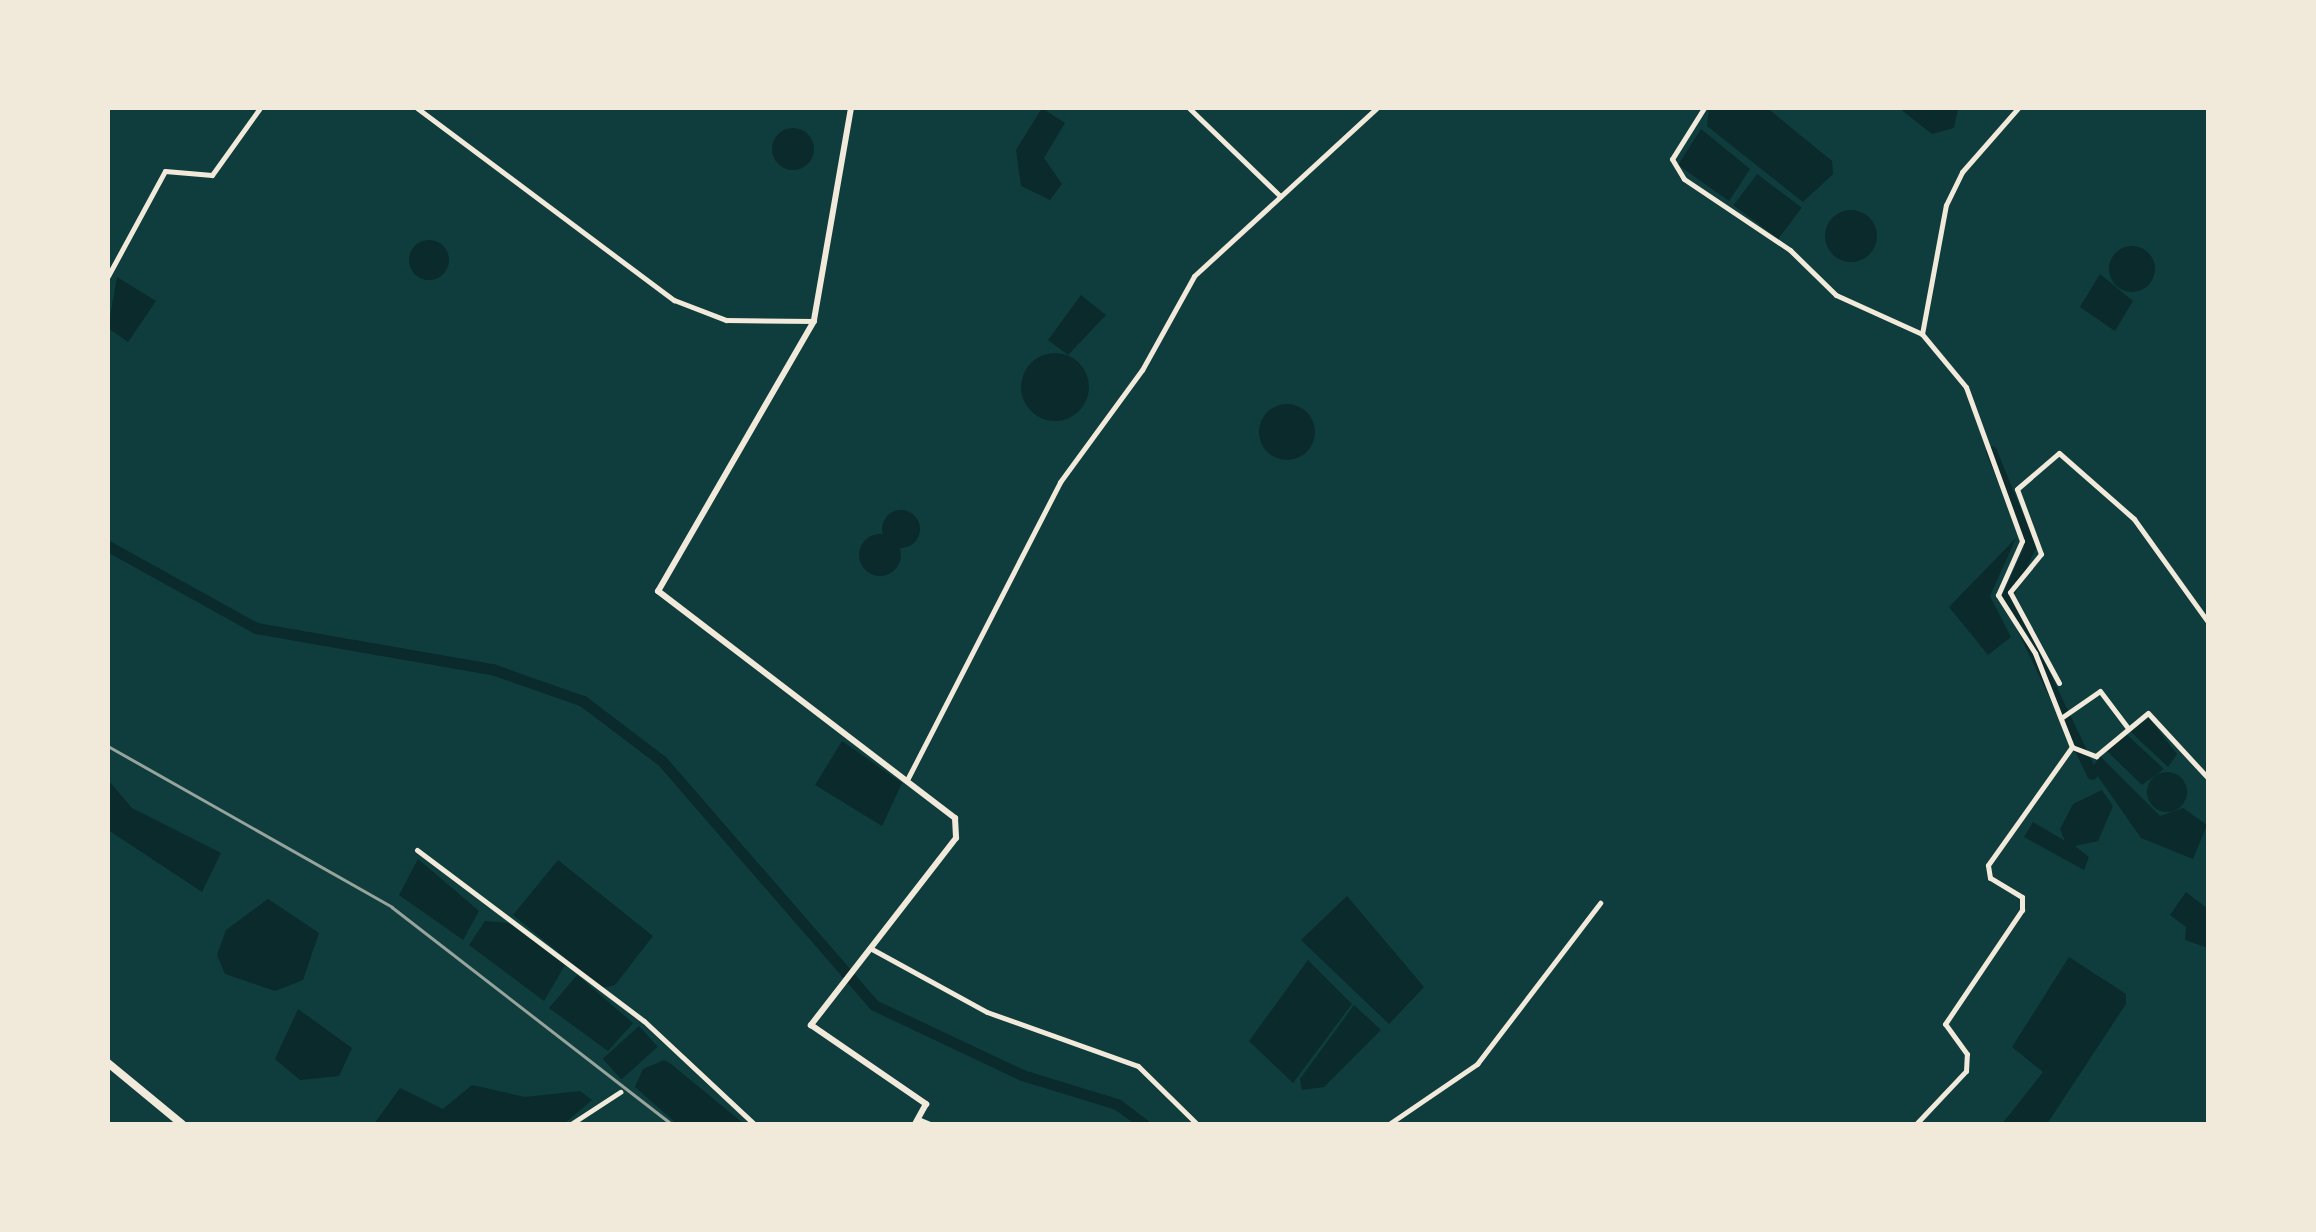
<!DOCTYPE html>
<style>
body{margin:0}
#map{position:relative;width:2316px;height:1232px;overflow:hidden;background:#0f3d3e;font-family:Roboto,sans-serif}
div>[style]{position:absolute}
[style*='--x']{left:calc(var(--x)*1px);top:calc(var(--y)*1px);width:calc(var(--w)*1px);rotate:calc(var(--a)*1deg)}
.water>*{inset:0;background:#0a2a2b;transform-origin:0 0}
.round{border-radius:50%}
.canal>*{height:11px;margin:-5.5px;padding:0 5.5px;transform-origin:5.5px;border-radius:5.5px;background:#0a2a2b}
.minor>*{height:5px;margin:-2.5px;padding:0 2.5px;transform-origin:2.5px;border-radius:2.5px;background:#f1e9da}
.tertiary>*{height:6px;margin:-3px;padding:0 3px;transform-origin:3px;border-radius:3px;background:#f1e9da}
.secondary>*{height:8px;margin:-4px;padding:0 4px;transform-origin:4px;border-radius:4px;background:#f1e9da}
.rail>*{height:2.5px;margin:-1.25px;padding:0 1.25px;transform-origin:1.25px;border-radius:1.25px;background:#97a49c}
span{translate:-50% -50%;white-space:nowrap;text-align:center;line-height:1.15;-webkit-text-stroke:10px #f1e9da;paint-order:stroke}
.frame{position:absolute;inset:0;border:110px solid #f1e9da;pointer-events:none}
</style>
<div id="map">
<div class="water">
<div style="clip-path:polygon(1042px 108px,1065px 123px,1044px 158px,1062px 184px,1050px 200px,1021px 186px,1016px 150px)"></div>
<div style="clip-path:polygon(1709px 108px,1767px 108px,1832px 161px,1833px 174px,1803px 202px,1707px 126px)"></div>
<div style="clip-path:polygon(1899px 108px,1958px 108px,1954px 128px,1932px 134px)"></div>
<div class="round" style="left:772px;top:128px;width:42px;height:42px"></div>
<div style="clip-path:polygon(1701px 129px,1750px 169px,1729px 201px,1678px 165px)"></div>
<div style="left:1757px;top:174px;width:56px;height:39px;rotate:37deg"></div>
<div class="round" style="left:1825px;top:210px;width:52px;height:52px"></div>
<div class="round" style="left:409px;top:240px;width:40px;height:40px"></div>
<div class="round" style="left:2109px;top:246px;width:46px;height:46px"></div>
<div style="clip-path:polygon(2100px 274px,2133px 301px,2115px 331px,2080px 307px)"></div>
<div style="clip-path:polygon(117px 277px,156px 301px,128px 342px,108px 328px)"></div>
<div style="clip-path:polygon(1081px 295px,1106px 315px,1068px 355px,1048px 340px)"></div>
<div class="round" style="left:1021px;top:353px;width:68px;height:68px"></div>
<div class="round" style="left:1259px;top:404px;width:56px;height:56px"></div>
<div class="round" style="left:882px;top:510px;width:38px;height:38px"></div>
<div class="round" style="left:859px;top:534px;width:42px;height:42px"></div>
<div style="clip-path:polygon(2016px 538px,1990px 596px,2011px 637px,1988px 655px,1949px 607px)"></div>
<div style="clip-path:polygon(2149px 718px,2177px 754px,2168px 767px,2130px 731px)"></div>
<div style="clip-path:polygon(2126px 734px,2164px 769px,2142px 785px,2107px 751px)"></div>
<div style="clip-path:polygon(842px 741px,902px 783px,882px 826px,815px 785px)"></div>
<div style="clip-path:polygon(2100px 756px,2160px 816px,2183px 808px,2207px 825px,2193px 859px,2141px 838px,2092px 768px)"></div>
<div class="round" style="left:2147px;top:772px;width:40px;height:40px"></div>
<div style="clip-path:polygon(108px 780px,132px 808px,221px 853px,202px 892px,108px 830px)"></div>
<div style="clip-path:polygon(2102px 790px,2113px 806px,2098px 841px,2075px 846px,2089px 857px,2084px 870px,2024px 837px,2033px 822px,2065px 841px,2060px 829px,2073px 804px)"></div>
<div style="clip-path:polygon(418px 859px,479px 911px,463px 940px,399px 895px)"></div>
<div style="clip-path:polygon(558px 860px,653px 936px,615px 985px,602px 988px,513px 915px)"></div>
<div style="clip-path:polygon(2186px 892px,2208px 909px,2208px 948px,2185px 940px,2186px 927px,2170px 915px)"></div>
<div style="clip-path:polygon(1347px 896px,1424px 987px,1389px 1024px,1301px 940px)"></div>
<div style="clip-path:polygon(268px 899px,319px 933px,303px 980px,275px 991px,225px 974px,217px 955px,226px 930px)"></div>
<div style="clip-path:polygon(485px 921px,509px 923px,565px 965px,544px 1001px,469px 945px)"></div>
<div style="clip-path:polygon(2069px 957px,2126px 994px,2126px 1004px,2047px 1124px,2002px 1124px,2043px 1072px,2012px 1047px)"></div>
<div style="clip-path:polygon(1308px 960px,1352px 1004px,1293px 1083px,1249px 1041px)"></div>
<div style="clip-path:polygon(577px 975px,633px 1023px,608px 1051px,549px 1008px)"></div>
<div style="clip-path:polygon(1354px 1005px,1381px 1030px,1324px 1087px,1302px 1090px,1300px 1079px)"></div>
<div style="clip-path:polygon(298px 1009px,352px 1048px,339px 1076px,300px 1080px,275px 1059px)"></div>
<div style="left:639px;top:1026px;width:28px;height:49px;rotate:48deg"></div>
<div style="clip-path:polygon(664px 1060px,671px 1064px,744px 1124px,677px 1124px,635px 1087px,643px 1069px)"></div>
<div style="clip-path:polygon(472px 1085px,525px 1097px,580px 1091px,592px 1100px,564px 1124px,374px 1124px,400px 1088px,443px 1109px)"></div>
</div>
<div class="canal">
<div style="--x:1991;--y:451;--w:103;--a:67.7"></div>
<div style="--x:2030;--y:546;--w:55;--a:114.7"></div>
<div style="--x:2007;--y:596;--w:197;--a:64.5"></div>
<div style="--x:108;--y:546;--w:169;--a:29"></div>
<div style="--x:256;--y:628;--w:240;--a:9.9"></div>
<div style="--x:492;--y:669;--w:96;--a:19.4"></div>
<div style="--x:583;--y:701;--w:99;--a:37.2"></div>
<div style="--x:662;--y:761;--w:323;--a:49"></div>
<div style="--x:874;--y:1005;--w:164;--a:25.3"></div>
<div style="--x:1022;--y:1075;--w:99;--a:17"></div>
<div style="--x:1117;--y:1104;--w:34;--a:37"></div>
</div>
<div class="minor">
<div style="--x:417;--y:108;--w:321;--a:36.8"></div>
<div style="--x:674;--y:300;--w:56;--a:21"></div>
<div style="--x:726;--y:320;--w:88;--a:0.7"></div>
<div style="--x:1189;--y:108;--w:127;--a:44"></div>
<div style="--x:1704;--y:108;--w:60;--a:122.1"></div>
<div style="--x:1672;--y:159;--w:23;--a:59"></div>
<div style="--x:1684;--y:179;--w:128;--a:33.8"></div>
<div style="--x:1790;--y:250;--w:64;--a:44.4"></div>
<div style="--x:1836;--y:295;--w:94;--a:24.4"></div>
<div style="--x:108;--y:276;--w:119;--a:-61.5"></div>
<div style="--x:165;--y:171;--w:47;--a:4.9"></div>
<div style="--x:212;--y:175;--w:82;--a:-54.4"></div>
<div style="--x:2059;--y:683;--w:103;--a:-118.3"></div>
<div style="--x:2010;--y:592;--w:49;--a:-50.8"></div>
<div style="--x:2041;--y:554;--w:69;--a:-110.3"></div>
<div style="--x:2017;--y:489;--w:55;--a:-40.6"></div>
<div style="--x:2059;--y:453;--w:100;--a:41.3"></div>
<div style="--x:2134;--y:519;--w:127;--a:54.3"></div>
<div style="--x:2061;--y:718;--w:47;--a:-34.7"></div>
<div style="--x:2100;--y:691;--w:46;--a:52.9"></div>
<div style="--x:2072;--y:747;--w:26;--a:21"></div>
<div style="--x:2096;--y:756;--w:67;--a:-39.6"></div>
<div style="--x:2148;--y:713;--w:88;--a:47.3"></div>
<div style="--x:908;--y:778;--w:333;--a:-62.8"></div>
<div style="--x:1060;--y:482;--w:139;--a:-53.8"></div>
<div style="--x:1142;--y:370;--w:107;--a:-61"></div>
<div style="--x:1194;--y:276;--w:248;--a:-42.6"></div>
<div style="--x:417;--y:850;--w:284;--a:37"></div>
<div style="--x:644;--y:1021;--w:151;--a:43.1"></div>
<div style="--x:870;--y:948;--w:133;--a:28.7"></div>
<div style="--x:987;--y:1012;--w:160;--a:19.7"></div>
<div style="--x:1138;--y:1066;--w:83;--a:44.5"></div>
<div style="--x:918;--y:1119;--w:13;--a:23"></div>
<div style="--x:571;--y:1124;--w:59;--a:-33.1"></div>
<div style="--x:1389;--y:1124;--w:107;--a:-34.3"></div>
<div style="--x:1477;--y:1064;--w:203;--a:-52.6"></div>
<div style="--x:1916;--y:1124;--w:73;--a:-46.7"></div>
<div style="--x:1966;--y:1071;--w:17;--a:-87"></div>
<div style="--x:1967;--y:1054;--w:37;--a:-126"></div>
<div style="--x:1945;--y:1024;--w:138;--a:-56"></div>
<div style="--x:2022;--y:910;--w:13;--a:-90"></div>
<div style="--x:2022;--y:897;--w:37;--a:-149"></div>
<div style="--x:1990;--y:878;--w:13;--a:-99"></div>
<div style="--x:1988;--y:865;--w:145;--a:-54.6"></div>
<div style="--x:2072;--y:747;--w:101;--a:-111.5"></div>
<div style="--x:2035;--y:653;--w:69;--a:-122.5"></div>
<div style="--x:1998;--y:595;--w:59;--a:-66"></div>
<div style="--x:2022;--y:541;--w:164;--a:-110"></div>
<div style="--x:1966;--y:387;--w:69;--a:-129.7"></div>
<div style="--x:1922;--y:334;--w:131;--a:-79.5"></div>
<div style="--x:1946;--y:205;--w:37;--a:-64"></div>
<div style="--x:1962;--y:172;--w:85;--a:-48.8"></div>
</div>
<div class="tertiary">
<div style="--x:851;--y:108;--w:216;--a:99.9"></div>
<div style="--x:814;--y:321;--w:312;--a:120"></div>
<div style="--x:658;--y:591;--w:374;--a:37.4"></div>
<div style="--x:955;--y:818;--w:20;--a:87"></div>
<div style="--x:956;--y:838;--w:237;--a:127.8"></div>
<div style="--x:811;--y:1025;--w:140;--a:34.5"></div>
<div style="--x:926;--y:1104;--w:23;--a:119"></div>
</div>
<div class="secondary">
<div style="--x:108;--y:1063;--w:96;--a:39.5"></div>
</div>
<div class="rail">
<div style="--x:108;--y:746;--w:326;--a:29.5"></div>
<div style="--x:392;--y:907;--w:354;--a:37.8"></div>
</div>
<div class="frame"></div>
</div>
